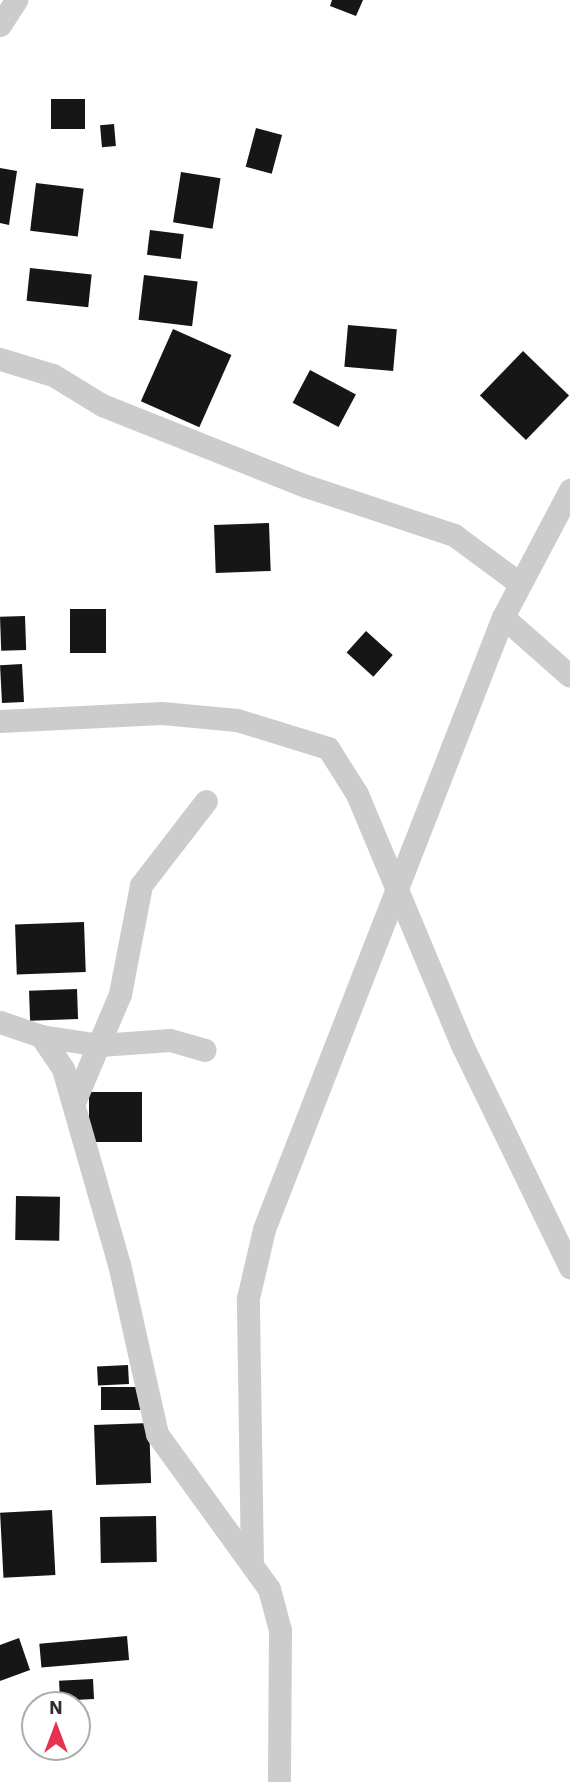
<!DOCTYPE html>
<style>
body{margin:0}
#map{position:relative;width:570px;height:1782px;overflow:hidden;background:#fff;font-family:"IBM Plex Sans",sans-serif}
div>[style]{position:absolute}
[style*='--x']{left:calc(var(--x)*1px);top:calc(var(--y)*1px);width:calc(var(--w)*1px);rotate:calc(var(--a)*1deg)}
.building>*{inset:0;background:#161616;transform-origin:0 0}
.minor>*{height:23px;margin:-11.5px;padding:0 11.5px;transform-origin:11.5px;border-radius:11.5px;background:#ccc}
span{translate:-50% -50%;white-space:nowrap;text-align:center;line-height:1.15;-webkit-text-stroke:7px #fff;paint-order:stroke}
.north{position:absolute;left:21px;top:1691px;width:70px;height:70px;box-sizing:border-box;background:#fff;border:2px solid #acacac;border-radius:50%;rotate:0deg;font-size:19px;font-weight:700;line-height:28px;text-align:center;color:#2f2f2f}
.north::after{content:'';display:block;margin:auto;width:24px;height:32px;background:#e53250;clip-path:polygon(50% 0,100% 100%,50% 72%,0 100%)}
</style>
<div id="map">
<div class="building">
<div style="clip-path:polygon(332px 0,363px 0,356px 16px,330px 6px)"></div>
<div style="left:85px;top:99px;width:30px;height:34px;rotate:90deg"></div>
<div style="left:114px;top:124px;width:22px;height:14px;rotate:85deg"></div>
<div style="left:256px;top:128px;width:27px;height:40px;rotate:15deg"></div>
<div style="clip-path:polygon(0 168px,17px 171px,9px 225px,0 223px)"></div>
<div style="left:181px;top:172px;width:40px;height:51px;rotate:9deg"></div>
<div style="left:36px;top:183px;width:48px;height:48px;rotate:7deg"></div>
<div style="left:150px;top:230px;width:34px;height:25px;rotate:7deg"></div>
<div style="left:30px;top:268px;width:62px;height:33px;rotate:6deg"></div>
<div style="left:144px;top:275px;width:54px;height:45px;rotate:7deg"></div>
<div style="left:348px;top:325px;width:49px;height:42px;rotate:5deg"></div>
<div style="left:173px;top:329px;width:64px;height:79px;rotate:24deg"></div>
<div style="left:523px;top:351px;width:64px;height:62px;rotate:44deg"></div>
<div style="left:310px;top:370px;width:52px;height:37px;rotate:28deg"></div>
<div style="left:269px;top:523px;width:48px;height:55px;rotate:88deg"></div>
<div style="left:106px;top:609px;width:44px;height:36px;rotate:90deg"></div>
<div style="left:25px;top:616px;width:34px;height:25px;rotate:88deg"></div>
<div style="left:366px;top:631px;width:36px;height:29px;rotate:42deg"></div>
<div style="left:22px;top:664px;width:38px;height:22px;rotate:87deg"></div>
<div style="left:84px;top:922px;width:50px;height:69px;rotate:88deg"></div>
<div style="left:77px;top:989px;width:30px;height:48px;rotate:88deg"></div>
<div style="left:89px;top:1092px;width:53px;height:50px"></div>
<div style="left:16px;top:1196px;width:44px;height:44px;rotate:1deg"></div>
<div style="left:128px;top:1365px;width:19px;height:31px;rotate:87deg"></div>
<div style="left:101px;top:1387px;width:41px;height:23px"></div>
<div style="left:149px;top:1423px;width:60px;height:55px;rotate:88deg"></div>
<div style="left:52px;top:1510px;width:65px;height:52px;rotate:87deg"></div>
<div style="left:156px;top:1516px;width:46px;height:56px;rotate:89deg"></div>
<div style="left:127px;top:1636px;width:24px;height:88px;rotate:85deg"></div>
<div style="clip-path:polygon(19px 1638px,30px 1670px,0 1681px,0 1645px)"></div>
<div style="left:93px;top:1679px;width:20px;height:34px;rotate:87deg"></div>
</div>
<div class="minor">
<div style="--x:0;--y:25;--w:30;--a:-57"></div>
<div style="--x:0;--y:359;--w:55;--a:16.8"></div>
<div style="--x:53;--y:375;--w:57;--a:31.5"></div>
<div style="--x:102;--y:405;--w:219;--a:21.7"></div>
<div style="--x:306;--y:486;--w:156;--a:18.3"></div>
<div style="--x:454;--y:535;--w:81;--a:36.4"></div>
<div style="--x:503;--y:617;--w:89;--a:41.4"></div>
<div style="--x:0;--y:721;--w:162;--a:-2.8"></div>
<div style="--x:162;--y:713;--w:75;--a:5.3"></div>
<div style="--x:237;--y:720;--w:95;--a:17.1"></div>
<div style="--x:328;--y:748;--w:54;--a:57.8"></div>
<div style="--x:357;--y:794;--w:274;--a:67.3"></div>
<div style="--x:463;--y:1047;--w:245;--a:64.1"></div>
<div style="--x:0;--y:1022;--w:43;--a:18.9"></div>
<div style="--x:41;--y:1036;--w:40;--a:56"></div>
<div style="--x:63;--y:1069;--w:203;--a:74"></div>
<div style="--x:119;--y:1264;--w:174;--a:77.4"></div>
<div style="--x:157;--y:1434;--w:191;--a:54.1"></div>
<div style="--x:269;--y:1589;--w:42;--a:75"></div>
<div style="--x:280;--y:1630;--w:152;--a:90.4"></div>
<div style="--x:41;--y:1036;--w:60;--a:8.7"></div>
<div style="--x:100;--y:1045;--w:70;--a:-4.1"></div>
<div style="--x:170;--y:1040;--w:36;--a:16"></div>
<div style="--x:75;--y:1100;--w:115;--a:-67"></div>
<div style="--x:120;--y:994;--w:111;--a:-79.1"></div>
<div style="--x:141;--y:885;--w:106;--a:-52.3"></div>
<div style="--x:252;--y:1564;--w:266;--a:-90.9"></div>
<div style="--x:248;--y:1298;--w:71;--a:-76.9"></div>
<div style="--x:264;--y:1229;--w:657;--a:-68.67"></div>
<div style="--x:503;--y:617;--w:144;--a:-62.2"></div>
</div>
<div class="north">N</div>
</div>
